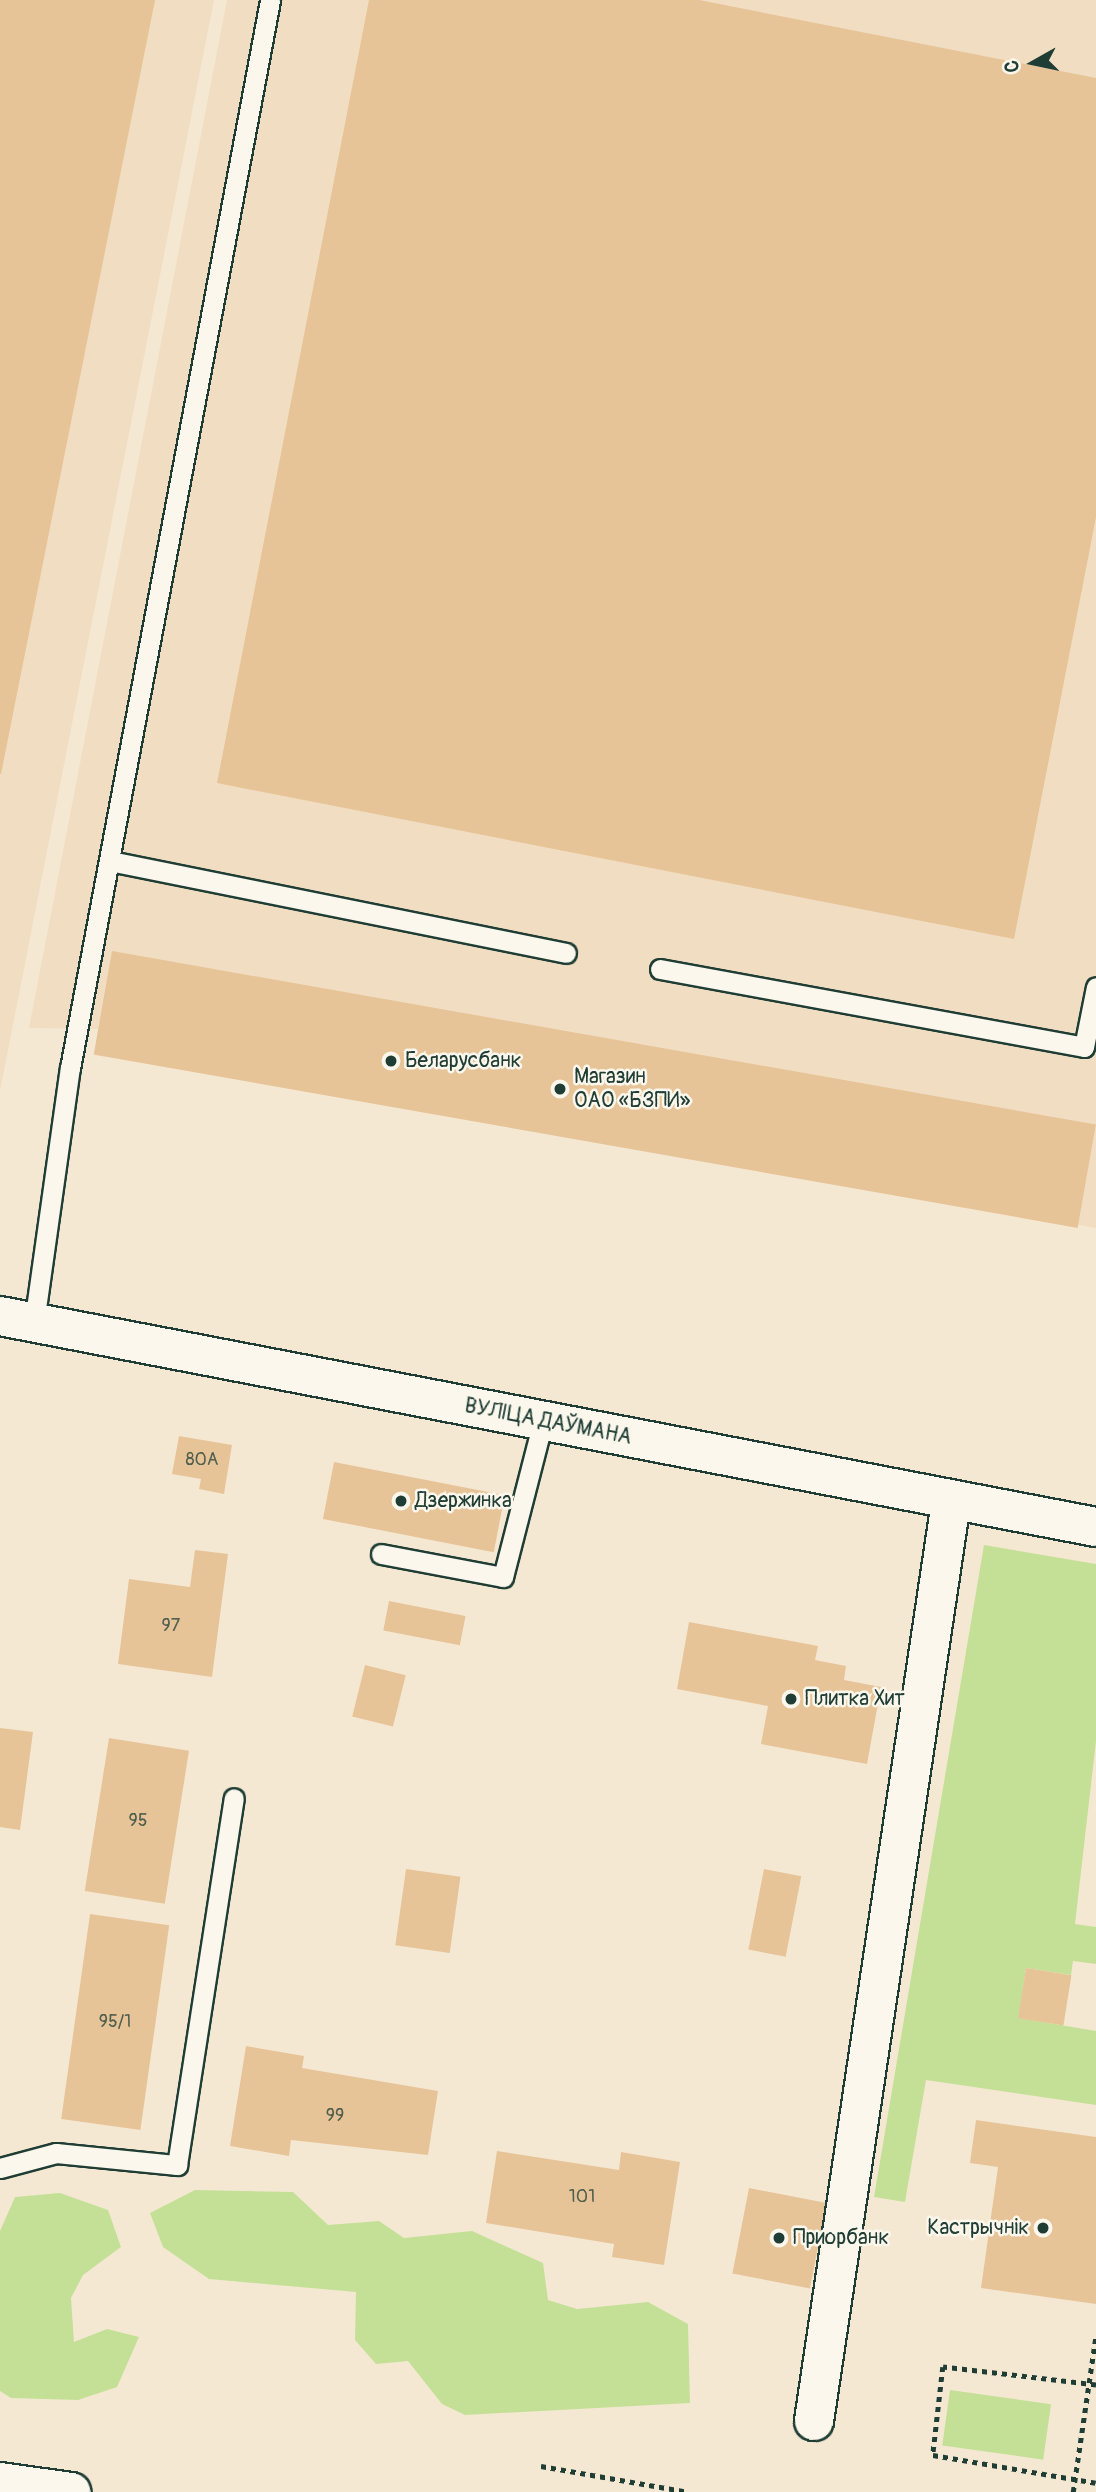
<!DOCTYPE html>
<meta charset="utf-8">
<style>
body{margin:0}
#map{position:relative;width:1096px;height:2492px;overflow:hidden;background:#f5e8d3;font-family:Pangolin,sans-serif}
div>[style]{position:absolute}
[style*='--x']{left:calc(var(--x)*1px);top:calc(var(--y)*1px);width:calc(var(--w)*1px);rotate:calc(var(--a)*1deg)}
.built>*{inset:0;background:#f1ddc1}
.green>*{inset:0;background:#c4e097;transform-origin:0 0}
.building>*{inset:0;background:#e7c498;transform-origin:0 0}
.path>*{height:4.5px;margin-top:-2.25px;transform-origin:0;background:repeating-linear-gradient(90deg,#1f3d34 0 5px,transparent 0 10px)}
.roads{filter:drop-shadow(2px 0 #1f3d34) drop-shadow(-2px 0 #1f3d34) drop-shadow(0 2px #1f3d34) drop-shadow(0 -2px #1f3d34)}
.lane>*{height:19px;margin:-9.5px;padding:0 9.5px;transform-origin:9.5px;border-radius:9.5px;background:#fbf7ec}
.street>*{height:38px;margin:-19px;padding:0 19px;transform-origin:19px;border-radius:19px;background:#fbf7ec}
.primary>*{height:38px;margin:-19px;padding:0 19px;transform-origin:19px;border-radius:19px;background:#fbf7ec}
.dots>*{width:19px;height:19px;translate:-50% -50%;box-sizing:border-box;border:4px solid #fbf7ec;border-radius:50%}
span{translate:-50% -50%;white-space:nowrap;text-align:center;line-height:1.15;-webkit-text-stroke:5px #fbf7ec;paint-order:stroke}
.number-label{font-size:18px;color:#515f4d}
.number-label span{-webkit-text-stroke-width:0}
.poi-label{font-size:21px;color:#1f3d34}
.left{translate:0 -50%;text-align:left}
.right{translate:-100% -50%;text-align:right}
.street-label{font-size:21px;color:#1f3d34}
.north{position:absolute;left:998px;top:28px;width:70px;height:70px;-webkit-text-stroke:5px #fbf7ec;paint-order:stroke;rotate:261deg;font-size:19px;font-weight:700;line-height:28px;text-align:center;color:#1f3d34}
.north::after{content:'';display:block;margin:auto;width:24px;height:32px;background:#1f3d34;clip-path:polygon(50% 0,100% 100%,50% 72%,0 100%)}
</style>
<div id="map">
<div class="built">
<div style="clip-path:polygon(0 0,214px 0,0 1091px)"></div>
<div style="clip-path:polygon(227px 0,1096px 0,1096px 1228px,95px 1055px,98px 1029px,29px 1028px)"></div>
</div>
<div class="green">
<div style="clip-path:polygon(984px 1545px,1096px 1564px,1096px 1741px,1075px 1924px,1096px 1927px,1096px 1964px,1073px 1961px,1071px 1975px,1026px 1968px,1019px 2018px,1096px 2031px,1096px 2105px,926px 2080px,905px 2202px,874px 2197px)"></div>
<div style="clip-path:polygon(195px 2190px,293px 2192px,328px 2225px,379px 2221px,404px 2238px,472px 2231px,543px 2263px,548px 2300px,577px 2309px,648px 2302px,688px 2324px,690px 2403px,465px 2415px,442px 2404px,408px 2361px,376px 2364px,355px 2340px,356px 2292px,209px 2279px,163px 2247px,150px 2213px)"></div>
<div style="clip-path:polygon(60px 2193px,108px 2210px,121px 2247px,83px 2275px,71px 2298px,74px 2342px,107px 2329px,139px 2337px,117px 2387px,78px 2400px,11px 2398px,0 2391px,0 2231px,15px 2197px)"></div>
<div style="left:950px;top:2390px;width:102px;height:56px;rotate:8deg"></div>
</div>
<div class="building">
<div style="clip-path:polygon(0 0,155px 0,1px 774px,0 774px)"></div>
<div style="clip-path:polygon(369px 0,699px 0,1096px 78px,1096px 517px,1014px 939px,217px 783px)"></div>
<div style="left:112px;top:951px;width:999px;height:105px;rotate:10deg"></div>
<div style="clip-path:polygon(179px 1436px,232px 1445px,224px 1494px,199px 1489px,201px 1479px,172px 1474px)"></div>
<div style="left:334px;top:1462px;width:174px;height:58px;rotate:11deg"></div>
<div style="clip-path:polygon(195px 1550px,228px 1554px,212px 1677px,118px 1664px,129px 1579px,190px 1587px)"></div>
<div style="left:389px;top:1601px;width:78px;height:30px;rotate:11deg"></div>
<div style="clip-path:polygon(689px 1622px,818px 1646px,815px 1660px,846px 1666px,844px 1680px,881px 1687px,867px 1764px,761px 1744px,768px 1706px,677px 1689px)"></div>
<div style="left:365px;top:1665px;width:42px;height:53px;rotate:14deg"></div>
<div style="clip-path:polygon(0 1728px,33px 1732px,20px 1830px,0 1827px)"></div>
<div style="left:109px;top:1738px;width:81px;height:155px;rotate:9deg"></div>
<div style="left:406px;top:1869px;width:55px;height:77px;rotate:8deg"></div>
<div style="left:764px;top:1869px;width:38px;height:82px;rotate:11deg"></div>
<div style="left:90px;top:1914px;width:80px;height:207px;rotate:8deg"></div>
<div style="left:1026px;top:1968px;width:46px;height:51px;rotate:9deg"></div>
<div style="clip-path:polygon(246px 2046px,304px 2056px,302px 2068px,438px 2091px,428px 2155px,291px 2140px,289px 2156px,230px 2146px)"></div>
<div style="clip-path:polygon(976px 2120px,1096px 2137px,1096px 2304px,981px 2288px,998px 2167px,970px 2163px)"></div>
<div style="clip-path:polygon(497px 2151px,619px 2170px,621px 2152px,680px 2162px,664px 2265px,612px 2257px,614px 2244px,486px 2223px)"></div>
<div style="left:749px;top:2188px;width:79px;height:87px;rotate:11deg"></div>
</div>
<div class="path">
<div style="--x:1096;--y:2385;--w:154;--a:-173.3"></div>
<div style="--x:943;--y:2367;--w:89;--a:96.5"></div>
<div style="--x:933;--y:2455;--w:165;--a:9.7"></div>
<div style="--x:541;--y:2466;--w:150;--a:10"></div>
<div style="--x:1073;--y:2492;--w:159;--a:-81.7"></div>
</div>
<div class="roads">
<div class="lane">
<div style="--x:110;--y:861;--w:465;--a:11.4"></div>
<div style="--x:660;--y:969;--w:431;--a:10.4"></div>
<div style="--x:1084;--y:1047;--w:61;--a:-78.7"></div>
<div style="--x:34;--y:1323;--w:258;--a:-82"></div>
<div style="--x:70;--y:1068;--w:1087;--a:-79.39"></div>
<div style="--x:381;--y:1554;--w:124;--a:10.7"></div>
<div style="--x:503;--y:1577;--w:161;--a:-75.6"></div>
<div style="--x:0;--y:2168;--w:58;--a:-15"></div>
<div style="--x:56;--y:2153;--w:122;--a:5.7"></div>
<div style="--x:177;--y:2165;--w:371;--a:-81.2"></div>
</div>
<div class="street">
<div style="--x:0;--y:1316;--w:1116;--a:10.9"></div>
<div style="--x:814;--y:2421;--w:929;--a:-81.52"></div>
</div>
<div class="primary">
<div style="--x:0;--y:2482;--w:72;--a:8"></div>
</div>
</div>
<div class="dots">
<div style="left:391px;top:1061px;background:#1f3d34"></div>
<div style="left:560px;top:1089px;background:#1f3d34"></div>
<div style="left:401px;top:1501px;background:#1f3d34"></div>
<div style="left:791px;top:1699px;background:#1f3d34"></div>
<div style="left:1043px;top:2228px;background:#1f3d34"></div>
<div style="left:779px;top:2238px;background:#1f3d34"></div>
</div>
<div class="number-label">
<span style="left:202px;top:1460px">80А</span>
<span style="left:171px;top:1626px">97</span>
<span style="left:138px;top:1821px">95</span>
<span style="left:115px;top:2022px">95/1</span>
<span style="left:335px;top:2116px">99</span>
<span style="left:582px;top:2197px">101</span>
</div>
<div class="poi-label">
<span class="left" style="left:405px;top:1061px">Беларусбанк</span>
<span class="left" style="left:574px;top:1089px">Магазин<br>ОАО «БЗПИ»</span>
<span class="left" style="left:415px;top:1501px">Дзержинка</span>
<span class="left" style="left:805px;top:1699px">Плитка Хит</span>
<span class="right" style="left:1029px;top:2228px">Кастрычнік</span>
<span class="left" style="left:793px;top:2238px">Приорбанк</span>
</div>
<div class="street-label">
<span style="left:548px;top:1422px;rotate:11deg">ВУЛІЦА ДАЎМАНА</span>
</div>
<div class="north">С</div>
</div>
